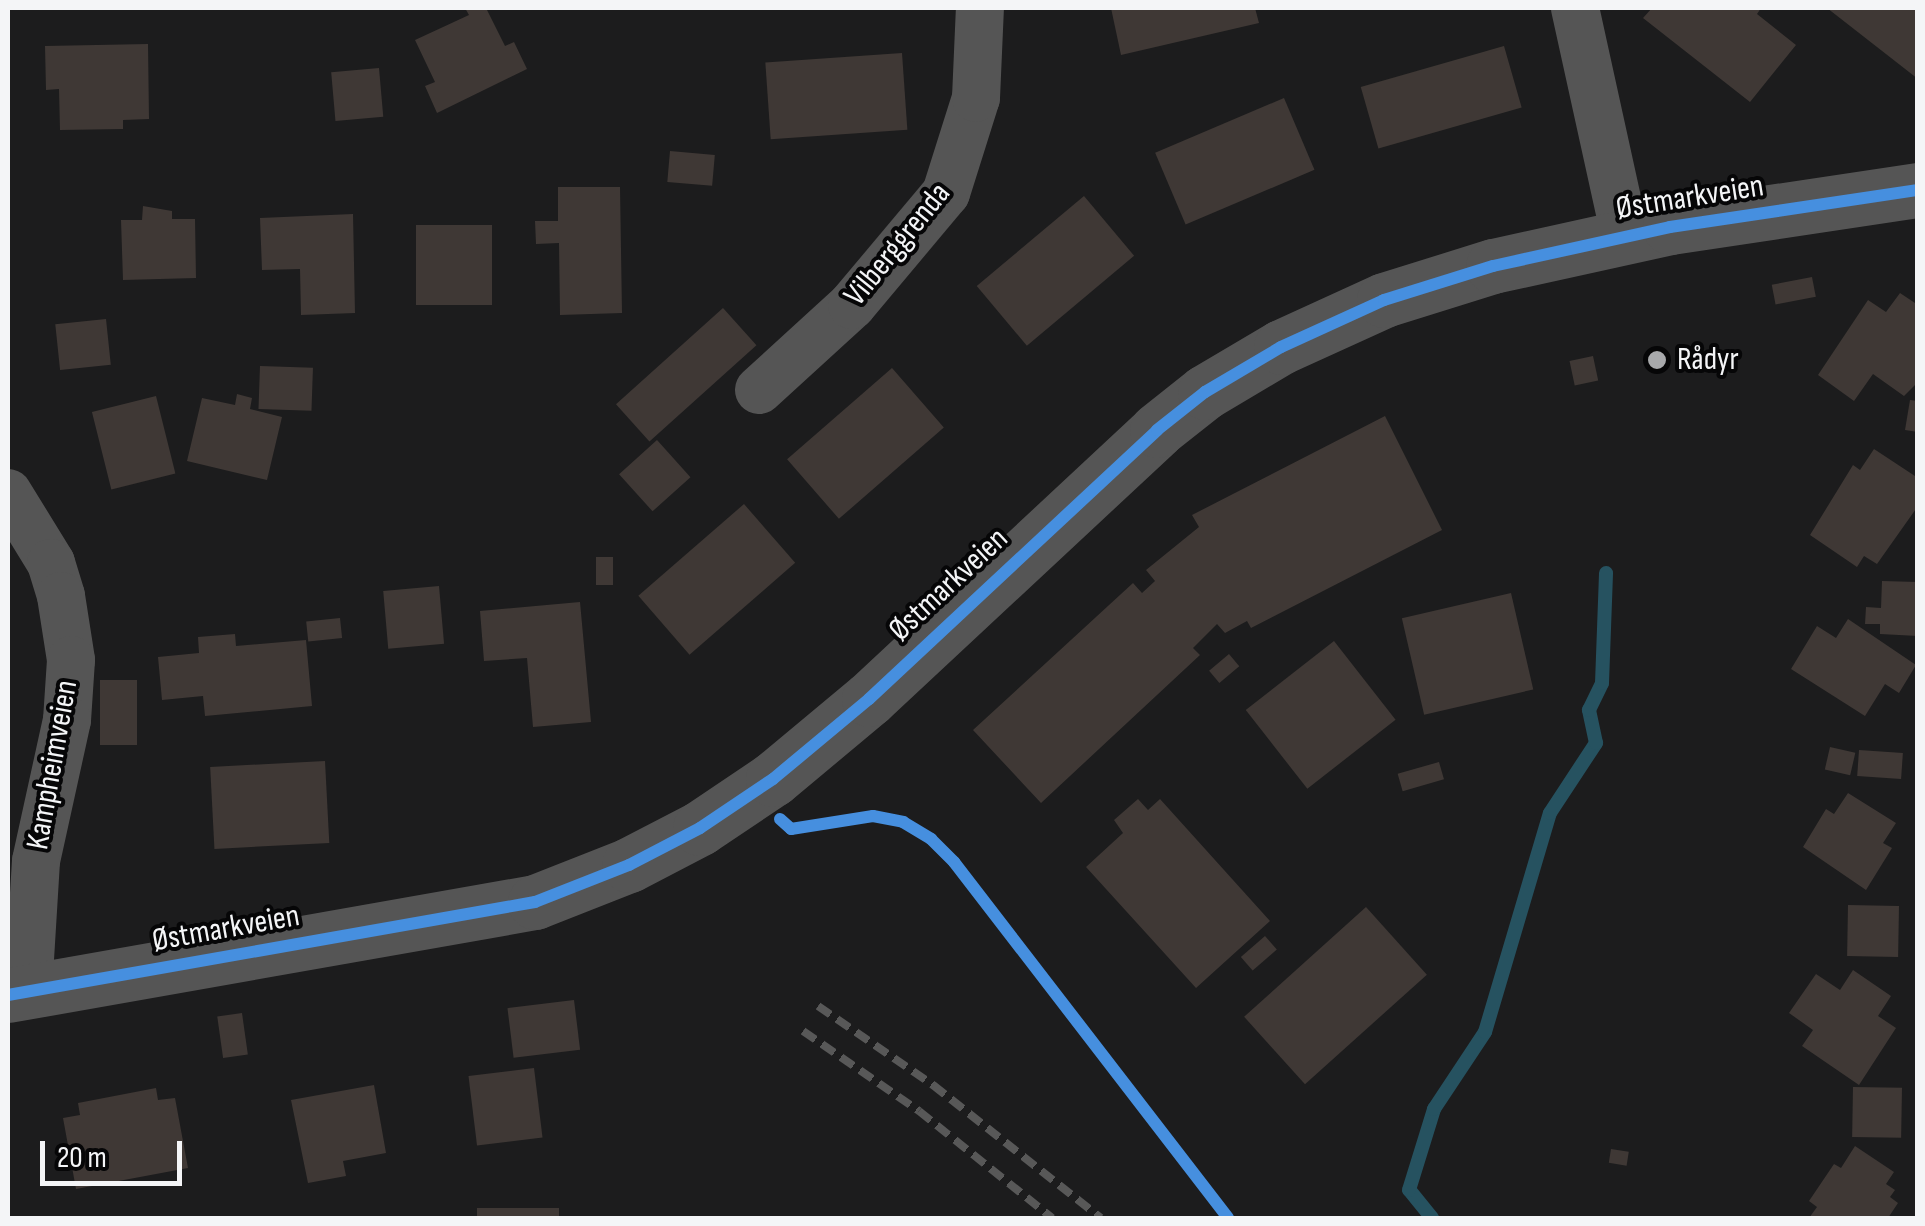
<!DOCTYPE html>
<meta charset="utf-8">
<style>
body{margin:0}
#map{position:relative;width:1925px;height:1226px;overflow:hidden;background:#1c1c1d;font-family:"Sofia Sans Condensed",sans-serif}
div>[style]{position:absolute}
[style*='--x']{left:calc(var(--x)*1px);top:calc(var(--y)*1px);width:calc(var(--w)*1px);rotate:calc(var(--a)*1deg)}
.stream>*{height:14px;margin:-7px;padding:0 7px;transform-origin:7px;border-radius:7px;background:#265260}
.building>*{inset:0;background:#3f3835;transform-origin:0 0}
.minor>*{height:48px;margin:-24px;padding:0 24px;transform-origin:24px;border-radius:24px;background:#555}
.tertiary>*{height:55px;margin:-27.5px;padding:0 27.5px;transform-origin:27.5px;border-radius:27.5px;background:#555}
.rail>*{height:8px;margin-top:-4px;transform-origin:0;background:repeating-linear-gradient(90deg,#585858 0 15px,transparent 0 23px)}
.cycleway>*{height:12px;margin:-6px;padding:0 6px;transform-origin:6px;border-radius:6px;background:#468fdf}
.dots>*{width:28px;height:28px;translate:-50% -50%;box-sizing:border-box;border:5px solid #060607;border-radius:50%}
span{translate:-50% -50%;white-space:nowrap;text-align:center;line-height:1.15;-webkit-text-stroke:8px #060607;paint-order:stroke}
.street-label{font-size:32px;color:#f4f5f7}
.poi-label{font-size:32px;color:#f4f5f7}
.left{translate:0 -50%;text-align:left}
.frame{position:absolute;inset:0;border:10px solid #f4f5f7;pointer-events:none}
.scale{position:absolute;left:40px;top:1141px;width:142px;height:45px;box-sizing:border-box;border:5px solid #f4f5f7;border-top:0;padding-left:12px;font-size:30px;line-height:35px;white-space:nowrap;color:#f4f5f7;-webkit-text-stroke:8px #060607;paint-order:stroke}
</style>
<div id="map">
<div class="stream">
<div style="--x:1432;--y:1218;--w:36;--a:-129"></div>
<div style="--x:1409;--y:1190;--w:85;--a:-72.8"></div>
<div style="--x:1434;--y:1109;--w:92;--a:-56.5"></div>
<div style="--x:1485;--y:1032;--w:228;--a:-73.5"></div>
<div style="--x:1550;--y:813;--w:84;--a:-56.7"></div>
<div style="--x:1596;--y:743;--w:34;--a:-102"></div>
<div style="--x:1589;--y:710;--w:30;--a:-64"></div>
<div style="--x:1602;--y:683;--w:110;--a:-87.9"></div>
</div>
<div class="building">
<div style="clip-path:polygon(465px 8px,486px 8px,505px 46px,514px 42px,527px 69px,437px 113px,425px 86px,435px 82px,415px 40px,469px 15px)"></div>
<div style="clip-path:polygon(1111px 8px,1255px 8px,1259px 23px,1121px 55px)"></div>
<div style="clip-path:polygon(1652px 8px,1761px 8px,1757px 14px,1796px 45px,1750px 102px,1643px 18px)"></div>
<div style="clip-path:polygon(1827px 8px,1918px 8px,1918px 79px)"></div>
<div style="clip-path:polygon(148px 44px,149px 119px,123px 120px,123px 129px,60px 130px,59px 89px,46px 90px,45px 46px)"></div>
<div style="left:1504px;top:46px;width:64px;height:149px;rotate:74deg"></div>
<div style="left:902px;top:53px;width:77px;height:137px;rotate:86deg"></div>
<div style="left:379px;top:68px;width:49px;height:48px;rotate:85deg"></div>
<div style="left:1284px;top:98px;width:78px;height:140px;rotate:67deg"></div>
<div style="left:670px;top:151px;width:45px;height:31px;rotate:5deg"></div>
<div style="clip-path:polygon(558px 187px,620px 187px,622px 313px,560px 315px,559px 243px,536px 244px,535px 221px,558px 221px)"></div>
<div style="left:1084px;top:196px;width:78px;height:140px;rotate:50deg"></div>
<div style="clip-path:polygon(143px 206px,172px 211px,172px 219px,195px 219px,196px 278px,123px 280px,121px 220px,142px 220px)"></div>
<div style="clip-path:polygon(353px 214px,355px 313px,301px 315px,300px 269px,262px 270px,260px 218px)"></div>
<div style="left:416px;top:225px;width:76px;height:80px"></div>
<div style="left:1812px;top:277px;width:20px;height:41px;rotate:79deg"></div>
<div style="clip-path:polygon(1900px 293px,1918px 305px,1918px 382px,1904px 396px,1873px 374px,1854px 401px,1818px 375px,1868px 300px,1886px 312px)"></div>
<div style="left:723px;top:308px;width:50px;height:144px;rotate:48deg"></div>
<div style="left:106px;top:319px;width:46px;height:51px;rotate:84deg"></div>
<div style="left:1593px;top:356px;width:25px;height:24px;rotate:78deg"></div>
<div style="left:260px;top:366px;width:53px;height:43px;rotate:2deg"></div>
<div style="left:892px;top:368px;width:79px;height:139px;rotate:49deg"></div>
<div style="clip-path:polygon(237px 394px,252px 398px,250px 409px,282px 417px,267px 480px,187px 461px,202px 398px,235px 405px)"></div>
<div style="left:156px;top:396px;width:80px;height:66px;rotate:76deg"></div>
<div style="clip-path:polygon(1910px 400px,1918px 401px,1918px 432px,1905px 430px)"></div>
<div style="clip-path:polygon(1385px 416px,1442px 530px,1251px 628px,1247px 621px,1225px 633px,1217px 624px,1193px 648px,1200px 655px,1041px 803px,973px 730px,1133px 583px,1142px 593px,1155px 581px,1146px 570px,1199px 527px,1192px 515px)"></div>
<div style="left:657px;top:440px;width:50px;height:51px;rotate:48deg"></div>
<div style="clip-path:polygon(1874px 449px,1918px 478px,1918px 506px,1877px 564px,1864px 556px,1857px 567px,1810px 535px,1853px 465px,1860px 470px)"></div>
<div style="left:744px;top:504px;width:78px;height:140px;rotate:49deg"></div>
<div style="left:596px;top:557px;width:17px;height:28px"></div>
<div style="clip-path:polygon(1882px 581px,1918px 582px,1918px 636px,1880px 634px,1880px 624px,1865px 624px,1866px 607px,1881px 608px)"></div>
<div style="left:439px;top:586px;width:58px;height:56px;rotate:85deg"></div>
<div style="left:1511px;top:593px;width:99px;height:112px;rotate:77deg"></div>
<div style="clip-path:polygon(580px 602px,591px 722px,533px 727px,527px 658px,484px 661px,480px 611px)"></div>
<div style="left:340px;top:618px;width:20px;height:34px;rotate:84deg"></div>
<div style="clip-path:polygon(1848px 619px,1916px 665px,1899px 693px,1885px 684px,1865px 716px,1791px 669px,1817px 626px,1836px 638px)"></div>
<div style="clip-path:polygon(235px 634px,236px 646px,306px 640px,312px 706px,205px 716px,203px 696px,162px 700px,158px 657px,199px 653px,198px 637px)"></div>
<div style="left:1334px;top:641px;width:100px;height:112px;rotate:52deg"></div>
<div style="left:1229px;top:654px;width:16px;height:26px;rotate:50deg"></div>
<div style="left:100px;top:680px;width:37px;height:65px"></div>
<div style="left:1830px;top:747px;width:26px;height:23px;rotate:13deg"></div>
<div style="left:1859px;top:750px;width:44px;height:26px;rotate:4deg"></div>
<div style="left:325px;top:761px;width:82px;height:115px;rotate:87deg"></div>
<div style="left:1439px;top:762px;width:18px;height:43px;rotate:74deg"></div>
<div style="clip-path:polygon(1848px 793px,1896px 823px,1883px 843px,1892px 848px,1866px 890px,1803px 847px,1826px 809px,1834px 814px)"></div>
<div style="clip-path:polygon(1138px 799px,1148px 810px,1160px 799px,1270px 921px,1196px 988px,1086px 867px,1123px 833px,1114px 820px)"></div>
<div style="left:1848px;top:905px;width:51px;height:51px;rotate:1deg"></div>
<div style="left:1366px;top:907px;width:91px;height:164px;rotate:48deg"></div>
<div style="left:1265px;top:936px;width:18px;height:32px;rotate:49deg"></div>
<div style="clip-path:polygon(1853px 970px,1891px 996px,1878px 1016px,1896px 1028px,1859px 1085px,1802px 1046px,1813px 1030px,1789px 1013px,1816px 974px,1840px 990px)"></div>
<div style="left:574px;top:1000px;width:50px;height:67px;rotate:83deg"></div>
<div style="left:242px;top:1013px;width:42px;height:25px;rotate:82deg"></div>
<div style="left:534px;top:1068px;width:70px;height:66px;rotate:83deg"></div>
<div style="clip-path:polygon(374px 1085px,386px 1153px,343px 1161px,346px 1176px,308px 1183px,291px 1100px)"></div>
<div style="left:1853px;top:1087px;width:49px;height:50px;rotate:1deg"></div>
<div style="clip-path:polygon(156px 1088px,158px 1100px,175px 1098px,188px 1168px,76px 1189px,63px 1118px,80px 1115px,78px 1103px)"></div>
<div style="clip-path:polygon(1855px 1146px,1894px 1172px,1886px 1184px,1895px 1190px,1890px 1197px,1898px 1203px,1888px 1218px,1809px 1218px,1817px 1207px,1809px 1201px,1834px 1164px,1841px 1168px)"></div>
<div style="left:1611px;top:1149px;width:18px;height:14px;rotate:9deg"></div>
<div style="left:559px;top:1208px;width:10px;height:82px;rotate:90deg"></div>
</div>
<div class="minor">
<div style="--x:1575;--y:8;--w:233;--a:77.6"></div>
<div style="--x:759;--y:390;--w:126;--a:-42.4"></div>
<div style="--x:852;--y:305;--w:146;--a:-50"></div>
<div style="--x:946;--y:193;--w:100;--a:-72.5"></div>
<div style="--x:976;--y:98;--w:90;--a:-87.5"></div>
<div style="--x:8;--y:493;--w:82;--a:58.4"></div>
<div style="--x:51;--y:563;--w:34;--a:73"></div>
<div style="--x:61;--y:596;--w:65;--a:81.1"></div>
<div style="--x:71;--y:660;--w:60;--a:93.8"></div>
<div style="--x:67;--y:720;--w:144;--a:102.4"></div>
<div style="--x:36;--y:861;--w:131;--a:93.5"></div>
</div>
<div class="tertiary">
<div style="--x:8;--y:995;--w:535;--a:-10.01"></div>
<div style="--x:535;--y:902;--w:101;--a:-21.5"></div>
<div style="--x:629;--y:865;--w:80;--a:-27.5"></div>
<div style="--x:700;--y:828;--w:88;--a:-33.9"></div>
<div style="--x:773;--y:779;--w:125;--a:-39.8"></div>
<div style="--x:869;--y:699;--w:394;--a:-43"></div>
<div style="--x:1157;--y:430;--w:61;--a:-38.4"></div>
<div style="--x:1205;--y:392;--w:88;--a:-30.6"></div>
<div style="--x:1281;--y:347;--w:113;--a:-24.5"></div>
<div style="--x:1384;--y:300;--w:114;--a:-17.3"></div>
<div style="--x:1493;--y:266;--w:181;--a:-12.4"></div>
<div style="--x:1670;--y:227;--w:251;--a:-8.5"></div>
</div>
<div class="rail">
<div style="--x:818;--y:1006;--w:140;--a:34.5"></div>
<div style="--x:933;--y:1085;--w:214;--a:38.4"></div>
<div style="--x:803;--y:1031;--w:141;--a:34.6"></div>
<div style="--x:919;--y:1111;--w:171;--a:38.8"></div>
</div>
<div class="cycleway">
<div style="--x:780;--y:819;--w:15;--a:42"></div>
<div style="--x:791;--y:829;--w:83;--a:-9"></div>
<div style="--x:873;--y:816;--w:31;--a:11"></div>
<div style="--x:903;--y:822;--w:33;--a:31"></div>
<div style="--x:931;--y:839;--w:33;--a:45"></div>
<div style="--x:954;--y:862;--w:449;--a:52.4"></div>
<div style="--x:8;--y:995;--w:535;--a:-10.01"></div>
<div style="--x:535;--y:902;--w:101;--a:-21.5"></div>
<div style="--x:629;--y:865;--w:80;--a:-27.5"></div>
<div style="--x:700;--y:828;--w:88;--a:-33.9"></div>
<div style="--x:773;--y:779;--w:125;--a:-39.8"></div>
<div style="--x:869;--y:699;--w:394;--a:-43"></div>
<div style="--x:1157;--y:430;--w:61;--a:-38.4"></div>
<div style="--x:1205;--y:392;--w:88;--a:-30.6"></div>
<div style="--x:1281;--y:347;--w:113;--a:-24.5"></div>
<div style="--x:1384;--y:300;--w:114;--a:-17.3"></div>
<div style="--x:1493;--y:266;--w:181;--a:-12.4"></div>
<div style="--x:1670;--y:227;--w:251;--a:-8.5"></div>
</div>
<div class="dots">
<div style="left:1657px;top:360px;background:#a8a9ab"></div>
</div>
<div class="street-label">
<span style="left:1690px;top:198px;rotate:-9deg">Østmarkveien</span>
<span style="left:898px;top:245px;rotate:-51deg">Vilberggrenda</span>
<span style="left:949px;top:585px;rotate:-43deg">Østmarkveien</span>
<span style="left:53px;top:765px;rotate:-80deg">Kampheimveien</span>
<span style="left:226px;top:929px;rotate:-10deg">Østmarkveien</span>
</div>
<div class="poi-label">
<span class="left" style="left:1677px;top:360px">Rådyr</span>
</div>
<div class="frame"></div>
<div class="scale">20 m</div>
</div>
